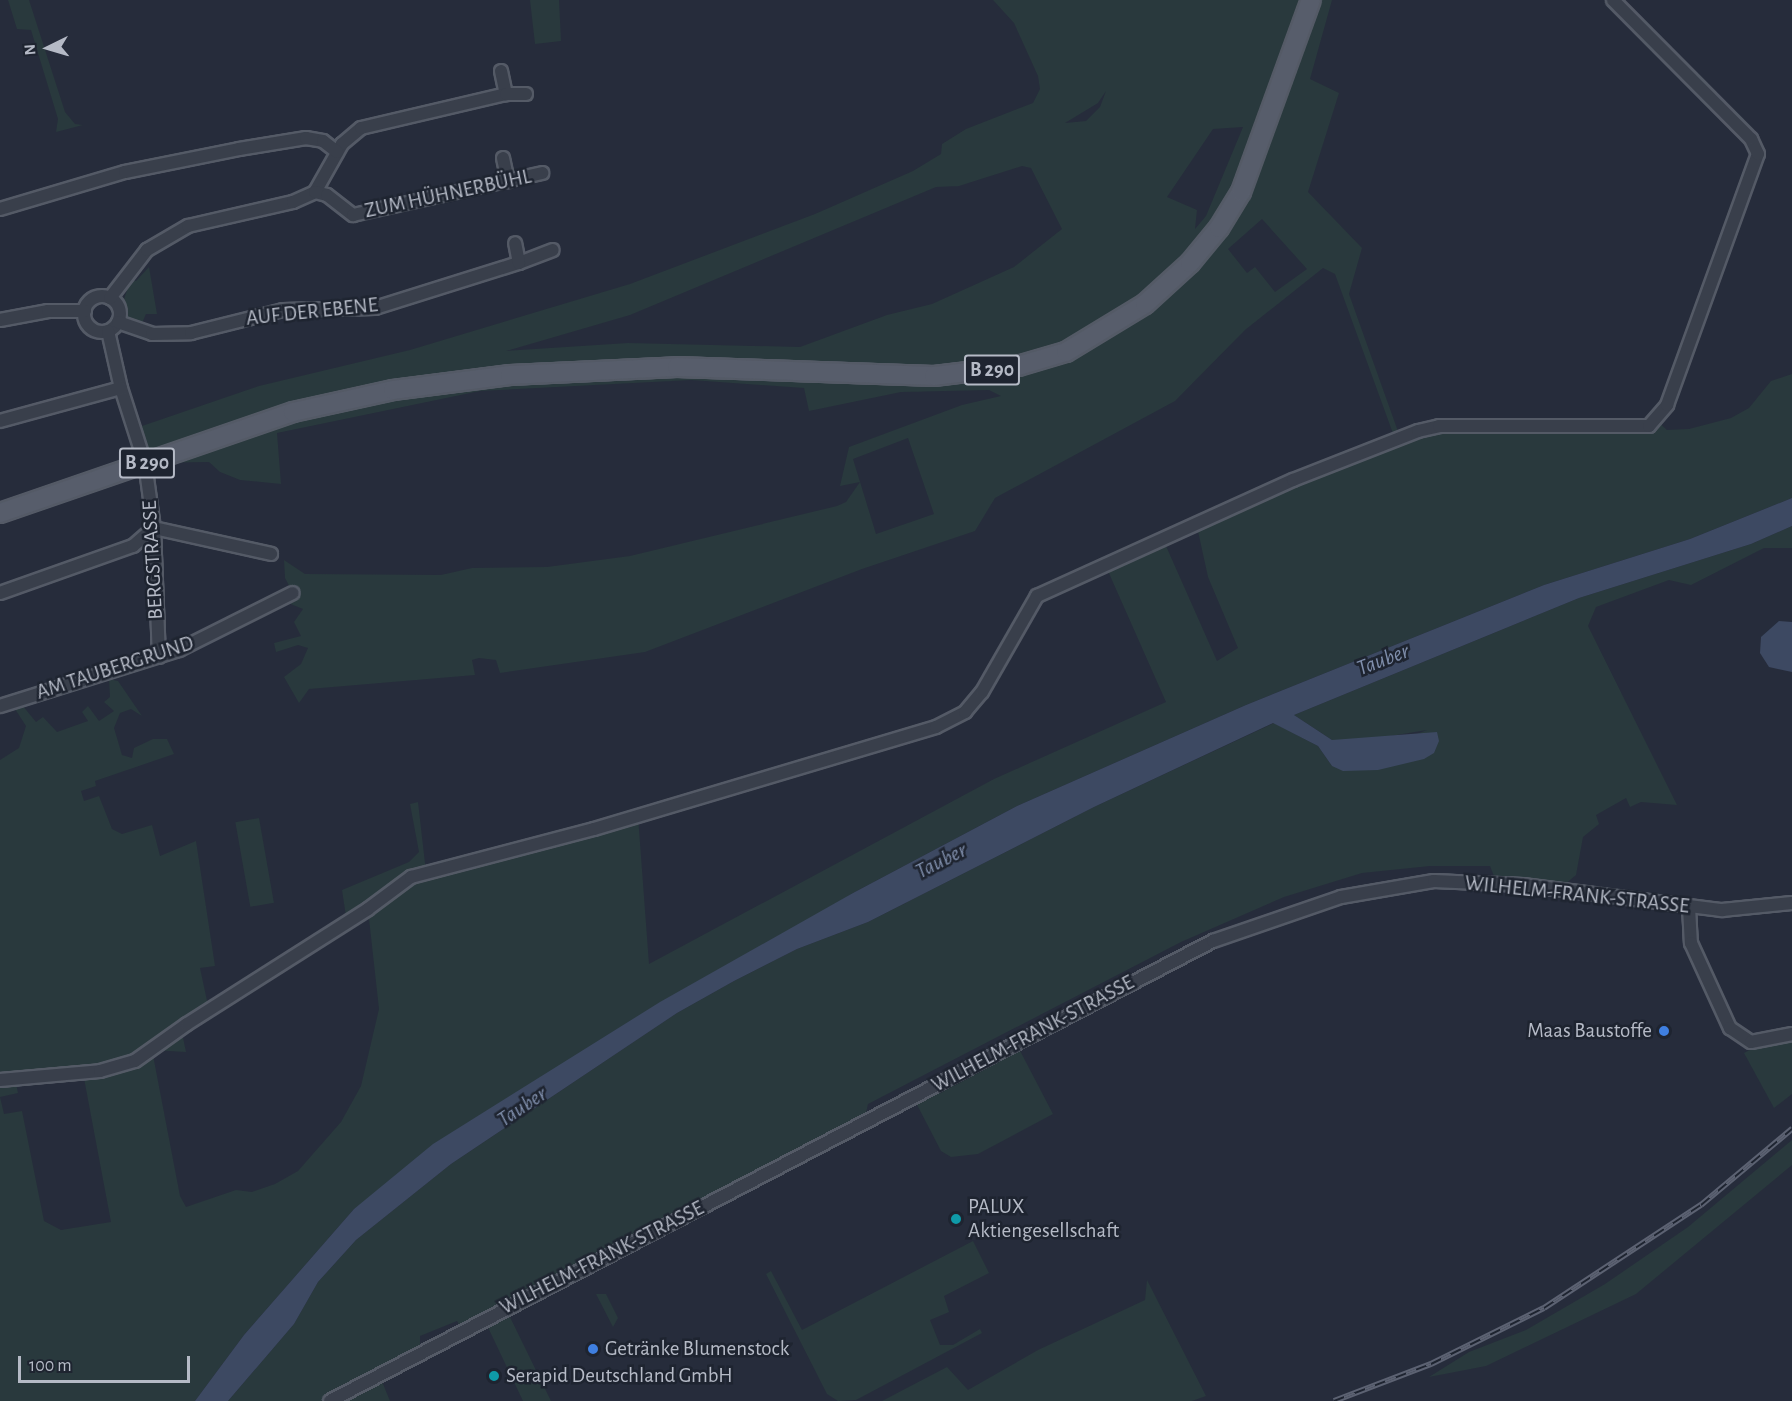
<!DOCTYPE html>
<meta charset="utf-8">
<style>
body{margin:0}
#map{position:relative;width:1792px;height:1401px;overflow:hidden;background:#262c3b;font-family:"Alegreya Sans",sans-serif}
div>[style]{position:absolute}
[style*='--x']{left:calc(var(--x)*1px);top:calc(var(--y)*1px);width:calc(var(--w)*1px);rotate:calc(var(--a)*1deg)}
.green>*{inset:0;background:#29393d;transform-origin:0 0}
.water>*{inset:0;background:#3d4962}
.roads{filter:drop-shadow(2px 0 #545a66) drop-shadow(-2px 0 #545a66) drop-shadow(0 2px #545a66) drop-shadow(0 -2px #545a66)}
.minor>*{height:12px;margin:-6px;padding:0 6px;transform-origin:6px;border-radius:6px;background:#393f4b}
.minor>.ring{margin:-6px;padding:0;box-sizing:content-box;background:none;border:12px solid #393f4b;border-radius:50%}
.primary>*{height:18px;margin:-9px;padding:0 9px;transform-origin:9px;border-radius:9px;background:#575d6b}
.rail>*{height:6px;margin-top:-3px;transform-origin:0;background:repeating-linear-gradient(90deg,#1e2430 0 11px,#5c6272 0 22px);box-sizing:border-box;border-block:2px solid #5c6272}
.dots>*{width:16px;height:16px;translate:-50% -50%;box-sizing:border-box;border:3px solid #1e2430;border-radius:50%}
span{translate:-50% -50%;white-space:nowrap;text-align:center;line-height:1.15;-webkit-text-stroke:5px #1e2430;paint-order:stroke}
.shield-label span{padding:2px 4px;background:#1e2430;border:2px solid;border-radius:4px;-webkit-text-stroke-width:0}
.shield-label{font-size:20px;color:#b5bac6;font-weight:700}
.street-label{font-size:21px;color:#b5bac6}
.poi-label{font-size:21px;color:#b5bac6}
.right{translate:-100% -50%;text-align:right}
.left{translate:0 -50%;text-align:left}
.water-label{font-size:22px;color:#7f8eab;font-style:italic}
.north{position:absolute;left:18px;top:18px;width:60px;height:60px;-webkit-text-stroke:4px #1e2430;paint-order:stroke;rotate:265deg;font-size:16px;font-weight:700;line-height:24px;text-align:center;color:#b5bac6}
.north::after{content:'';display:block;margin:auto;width:21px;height:27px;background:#b5bac6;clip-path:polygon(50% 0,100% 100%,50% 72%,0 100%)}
.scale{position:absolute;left:18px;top:1356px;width:172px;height:27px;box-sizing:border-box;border:3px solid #b5bac6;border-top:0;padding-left:8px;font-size:18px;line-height:21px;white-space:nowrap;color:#b5bac6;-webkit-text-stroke:4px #1e2430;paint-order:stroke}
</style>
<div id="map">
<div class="green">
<div style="clip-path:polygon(8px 0,29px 0,65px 112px,75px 124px,83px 125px,56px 132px,58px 119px,31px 30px,17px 29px)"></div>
<div style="clip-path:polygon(530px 0,559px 0,561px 41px,535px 44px)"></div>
<div style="clip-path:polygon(evenodd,993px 0,1332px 0,1310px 79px,1339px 93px,1308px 192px,1362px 248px,1349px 294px,1400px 437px,1418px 431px,1657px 421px,1667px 430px,1689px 429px,1731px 418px,1749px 408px,1771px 381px,1792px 374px,1792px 498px,1690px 539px,1544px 585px,1246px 705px,1017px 806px,853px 893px,354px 1209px,244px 1335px,195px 1401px,0 1401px,0 760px,19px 748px,26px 726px,15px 709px,1px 714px,0 706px,18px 700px,36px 722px,43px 717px,57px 732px,88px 721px,82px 712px,88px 706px,99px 721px,114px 711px,104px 702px,110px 697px,109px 679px,118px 681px,142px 716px,131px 709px,120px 713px,114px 728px,122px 755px,132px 758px,134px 748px,153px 739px,167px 739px,174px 754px,95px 781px,96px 786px,81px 791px,84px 801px,99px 796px,112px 829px,122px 834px,152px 825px,160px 856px,196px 841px,215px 966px,200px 968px,209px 1010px,181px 1028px,186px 1052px,152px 1050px,180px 1196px,186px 1207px,236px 1190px,252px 1192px,275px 1184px,298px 1171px,341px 1122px,361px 1086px,379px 1009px,368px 910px,347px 923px,342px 890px,409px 862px,419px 852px,410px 804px,418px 802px,426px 872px,638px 816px,649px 964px,994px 779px,1166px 702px,1104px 562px,1162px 537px,1217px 661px,1238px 648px,1208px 577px,1196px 522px,1395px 439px,1335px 274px,1323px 268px,1245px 330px,1175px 401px,995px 498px,975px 531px,862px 569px,645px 652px,500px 673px,496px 660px,479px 658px,472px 660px,475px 675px,309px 689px,299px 703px,284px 677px,301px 664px,308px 648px,298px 645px,276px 652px,274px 643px,301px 636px,294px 622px,303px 609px,288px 603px,293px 593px,285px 578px,284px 560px,305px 574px,441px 575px,472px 568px,547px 567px,630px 556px,837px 506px,846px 502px,860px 482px,840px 486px,849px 447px,962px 405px,1001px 396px,989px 390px,901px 392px,809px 411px,804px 388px,691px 380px,480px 391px,277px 433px,281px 484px,240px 480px,220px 472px,209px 462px,145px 463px,137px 444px,145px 441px,142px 426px,259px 386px,410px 350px,630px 284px,815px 214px,913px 171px,941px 154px,942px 144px,966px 129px,1033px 103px,1040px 89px,1038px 76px,1014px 23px,993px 0,1106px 91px,1100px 107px,1086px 121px,1065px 123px,1098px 103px,1106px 91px,993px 0,1243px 127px,1206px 216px,1195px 229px,1197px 210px,1167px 197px,1213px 129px,1243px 127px,993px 0,1022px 166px,1031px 168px,1062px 229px,1014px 267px,932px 304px,887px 315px,800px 347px,628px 343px,506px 351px,630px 315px,936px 187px,959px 186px,1022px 166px,993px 0,1262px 219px,1307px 269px,1275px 292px,1255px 267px,1247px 273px,1228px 249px,1262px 219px,993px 0,908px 438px,934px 514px,876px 534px,853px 459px,908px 438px,993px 0,83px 1073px,111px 1222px,61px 1230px,44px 1221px,22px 1111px,4px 1114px,0 1097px,18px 1093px,15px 1079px,83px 1073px)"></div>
<div style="clip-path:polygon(149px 267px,157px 314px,146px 314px,142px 323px,128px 318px,124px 299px,131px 279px,136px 281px)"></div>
<div style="clip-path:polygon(1792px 526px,1792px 548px,1764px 548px,1691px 585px,1669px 580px,1596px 607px,1588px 626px,1677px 805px,1641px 802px,1630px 807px,1626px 798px,1596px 815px,1599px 824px,1583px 837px,1576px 875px,1558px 890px,1497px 884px,1490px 866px,1430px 866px,1362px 873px,1284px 897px,1181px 942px,868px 1104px,864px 1122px,506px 1309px,551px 1401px,523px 1401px,484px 1319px,463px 1331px,457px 1321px,420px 1336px,420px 1353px,379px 1374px,390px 1401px,228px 1401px,294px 1324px,318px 1282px,356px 1240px,451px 1164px,677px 1013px,734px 981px,797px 949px,868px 922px,1094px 807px,1274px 723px,1318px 746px,1332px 766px,1427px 730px,1360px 741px,1332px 740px,1294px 715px,1579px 598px,1751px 544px)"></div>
<div style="left:259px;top:818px;width:86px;height:24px;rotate:80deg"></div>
<div style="clip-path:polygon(1792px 1034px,1792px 1094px,1774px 1108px,1744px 1053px,1771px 1038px)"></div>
<div style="clip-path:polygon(1016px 1043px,1053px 1114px,978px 1154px,951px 1157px,941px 1151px,913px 1097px)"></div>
<div style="clip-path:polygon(1792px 1140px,1792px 1165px,1636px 1294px,1486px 1366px,1429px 1377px,1469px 1352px,1526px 1330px,1605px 1284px,1688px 1227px)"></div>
<div style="clip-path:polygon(973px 1241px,989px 1273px,944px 1296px,949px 1312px,930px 1320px,940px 1345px,953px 1345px,980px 1329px,982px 1333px,856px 1400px,838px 1401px,827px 1394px,766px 1274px,771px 1271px,802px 1330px)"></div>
<div style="clip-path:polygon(1147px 1280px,1206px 1396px,1192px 1401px,882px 1401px,947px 1367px,968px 1390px,1038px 1350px,1145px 1300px)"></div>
<div style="clip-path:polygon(596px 1294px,606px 1294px,618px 1318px,613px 1327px)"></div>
</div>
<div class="water">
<div style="clip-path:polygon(1792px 498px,1792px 526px,1751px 544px,1579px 598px,1294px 715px,1332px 740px,1437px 732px,1439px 741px,1434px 753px,1424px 759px,1378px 770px,1343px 771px,1332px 766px,1318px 746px,1273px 723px,1094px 807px,868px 922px,797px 949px,734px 981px,677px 1013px,451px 1164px,356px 1240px,318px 1282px,294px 1324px,228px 1401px,195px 1401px,244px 1335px,354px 1209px,433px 1144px,660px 1002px,853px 893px,1017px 806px,1246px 705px,1544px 585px,1690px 539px)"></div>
<div style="clip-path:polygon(1779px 621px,1792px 622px,1792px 672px,1769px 667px,1760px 653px,1761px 637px)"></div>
</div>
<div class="roads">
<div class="minor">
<div style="--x:501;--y:71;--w:24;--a:78"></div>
<div style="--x:503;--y:158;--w:24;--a:78"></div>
<div style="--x:315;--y:192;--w:55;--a:-60.6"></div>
<div style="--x:342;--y:144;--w:25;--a:-40"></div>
<div style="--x:361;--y:128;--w:149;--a:-13.2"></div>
<div style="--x:506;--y:94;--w:20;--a:0"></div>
<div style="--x:0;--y:209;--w:130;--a:-16.5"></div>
<div style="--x:125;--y:172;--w:116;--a:-11.4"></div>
<div style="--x:239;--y:149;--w:68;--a:-9.3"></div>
<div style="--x:306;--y:138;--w:17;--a:10"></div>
<div style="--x:323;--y:141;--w:18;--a:38"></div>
<div style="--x:519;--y:263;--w:36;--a:-21"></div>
<div class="ring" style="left:84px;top:296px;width:24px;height:24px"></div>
<div style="--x:110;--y:298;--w:61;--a:-52.4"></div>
<div style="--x:147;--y:250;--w:48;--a:-30.3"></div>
<div style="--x:188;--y:226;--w:108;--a:-12.9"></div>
<div style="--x:293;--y:202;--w:24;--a:-24"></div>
<div style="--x:315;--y:192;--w:12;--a:14"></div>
<div style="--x:327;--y:195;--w:33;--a:38"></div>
<div style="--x:353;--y:215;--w:194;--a:-12.5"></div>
<div style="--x:0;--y:320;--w:49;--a:-10.6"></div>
<div style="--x:48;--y:311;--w:37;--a:0"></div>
<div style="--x:118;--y:322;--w:36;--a:19"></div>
<div style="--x:152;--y:334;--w:39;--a:-1"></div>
<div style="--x:191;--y:333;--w:95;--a:-14"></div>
<div style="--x:283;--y:310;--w:92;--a:-1.2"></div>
<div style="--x:375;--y:308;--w:151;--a:-17.4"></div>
<div style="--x:519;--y:263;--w:20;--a:-101"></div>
<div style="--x:108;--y:331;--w:58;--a:77.2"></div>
<div style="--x:121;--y:388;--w:79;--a:72.3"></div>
<div style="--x:145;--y:463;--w:66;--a:82.1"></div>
<div style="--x:154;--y:528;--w:129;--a:87.8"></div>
<div style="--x:0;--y:421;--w:125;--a:-15.3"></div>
<div style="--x:0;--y:593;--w:141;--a:-19.5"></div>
<div style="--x:133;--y:546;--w:28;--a:-41"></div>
<div style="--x:154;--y:528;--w:120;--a:12.5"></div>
<div style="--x:0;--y:706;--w:188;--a:-17.4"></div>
<div style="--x:179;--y:650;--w:127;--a:-26.6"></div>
<div style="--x:1689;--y:907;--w:36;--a:87"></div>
<div style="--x:1691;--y:943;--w:94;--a:65.4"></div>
<div style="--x:1730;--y:1028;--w:25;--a:34"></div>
<div style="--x:1751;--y:1042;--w:42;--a:-11"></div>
<div style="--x:0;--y:1080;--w:100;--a:-5.1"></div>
<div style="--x:100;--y:1071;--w:36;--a:-16"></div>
<div style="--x:135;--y:1061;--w:64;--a:-35.4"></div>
<div style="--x:187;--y:1024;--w:214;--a:-32.4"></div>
<div style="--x:368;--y:909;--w:54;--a:-36.7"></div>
<div style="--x:411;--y:877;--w:189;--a:-14.7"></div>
<div style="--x:594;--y:829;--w:357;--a:-16.6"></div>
<div style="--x:936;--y:727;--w:33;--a:-27"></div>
<div style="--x:965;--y:712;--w:26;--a:-50"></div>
<div style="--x:982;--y:692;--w:111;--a:-60.2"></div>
<div style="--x:1037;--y:596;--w:281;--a:-24.4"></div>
<div style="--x:1293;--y:480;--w:134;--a:-21.4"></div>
<div style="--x:1418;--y:431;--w:22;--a:-13"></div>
<div style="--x:1439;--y:426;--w:210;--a:0"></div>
<div style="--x:1649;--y:426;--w:28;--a:-49"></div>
<div style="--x:1667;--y:405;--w:267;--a:-70.1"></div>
<div style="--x:1758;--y:154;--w:17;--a:-115"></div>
<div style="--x:1751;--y:139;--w:196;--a:-134.8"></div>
<div style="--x:330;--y:1401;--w:996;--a:-27.52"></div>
<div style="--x:1213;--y:941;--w:135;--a:-19"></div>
<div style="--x:1341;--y:897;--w:94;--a:-9.8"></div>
<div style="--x:1434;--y:881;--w:89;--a:2.6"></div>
<div style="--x:1523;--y:885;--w:201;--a:7.2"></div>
<div style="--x:1722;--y:910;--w:70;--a:-5.7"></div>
</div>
<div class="primary">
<div style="--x:0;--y:513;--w:310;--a:-19"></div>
<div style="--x:293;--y:412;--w:102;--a:-12.4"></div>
<div style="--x:393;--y:390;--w:118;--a:-7.3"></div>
<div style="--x:510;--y:375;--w:167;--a:-2.7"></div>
<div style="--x:677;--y:367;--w:257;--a:2"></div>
<div style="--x:934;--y:376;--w:85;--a:-6.8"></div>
<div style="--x:1018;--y:366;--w:50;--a:-16.3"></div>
<div style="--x:1066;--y:352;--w:92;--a:-31.3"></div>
<div style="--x:1145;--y:304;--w:61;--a:-42.3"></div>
<div style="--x:1190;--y:263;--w:45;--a:-50.4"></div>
<div style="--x:1219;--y:228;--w:42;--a:-58.6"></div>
<div style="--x:1241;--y:192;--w:204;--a:-70"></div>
</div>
</div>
<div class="rail">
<div style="--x:1334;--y:1401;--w:104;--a:-20.9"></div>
<div style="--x:1431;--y:1364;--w:126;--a:-26.4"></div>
<div style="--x:1544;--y:1308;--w:188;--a:-33.3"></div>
<div style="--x:1701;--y:1205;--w:119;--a:-39.9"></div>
</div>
<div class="dots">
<div style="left:1664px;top:1031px;background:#3f7fe0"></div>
<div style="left:956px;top:1219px;background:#0f9aa8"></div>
<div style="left:593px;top:1349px;background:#3f7fe0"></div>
<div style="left:494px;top:1376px;background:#0f9aa8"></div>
</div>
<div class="shield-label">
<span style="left:992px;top:370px">B 290</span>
<span style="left:147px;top:463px">B 290</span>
</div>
<div class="street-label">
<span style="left:448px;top:194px;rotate:-12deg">ZUM HÜHNERBÜHL</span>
<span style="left:312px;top:312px;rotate:-6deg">AUF DER EBENE</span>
<span style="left:153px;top:560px;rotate:-93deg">BERGSTRASSE</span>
<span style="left:115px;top:668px;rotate:-18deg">AM TAUBERGRUND</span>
<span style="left:1577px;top:895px;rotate:6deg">WILHELM-FRANK-STRASSE</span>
<span style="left:1033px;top:1034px;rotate:-28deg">WILHELM-FRANK-STRASSE</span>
<span style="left:602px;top:1258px;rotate:-27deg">WILHELM-FRANK-STRASSE</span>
</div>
<div class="poi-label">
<span class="right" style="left:1652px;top:1031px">Maas Baustoffe</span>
<span class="left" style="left:968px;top:1219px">PALUX<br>Aktiengesellschaft</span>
<span class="left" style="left:605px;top:1349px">Getränke Blumenstock</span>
<span class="left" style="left:506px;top:1376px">Serapid Deutschland GmbH</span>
</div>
<div class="water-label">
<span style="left:1383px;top:660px;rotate:-21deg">Tauber</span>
<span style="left:941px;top:861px;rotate:-27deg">Tauber</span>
<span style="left:522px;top:1107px;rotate:-34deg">Tauber</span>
</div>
<div class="north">N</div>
<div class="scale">100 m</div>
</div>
